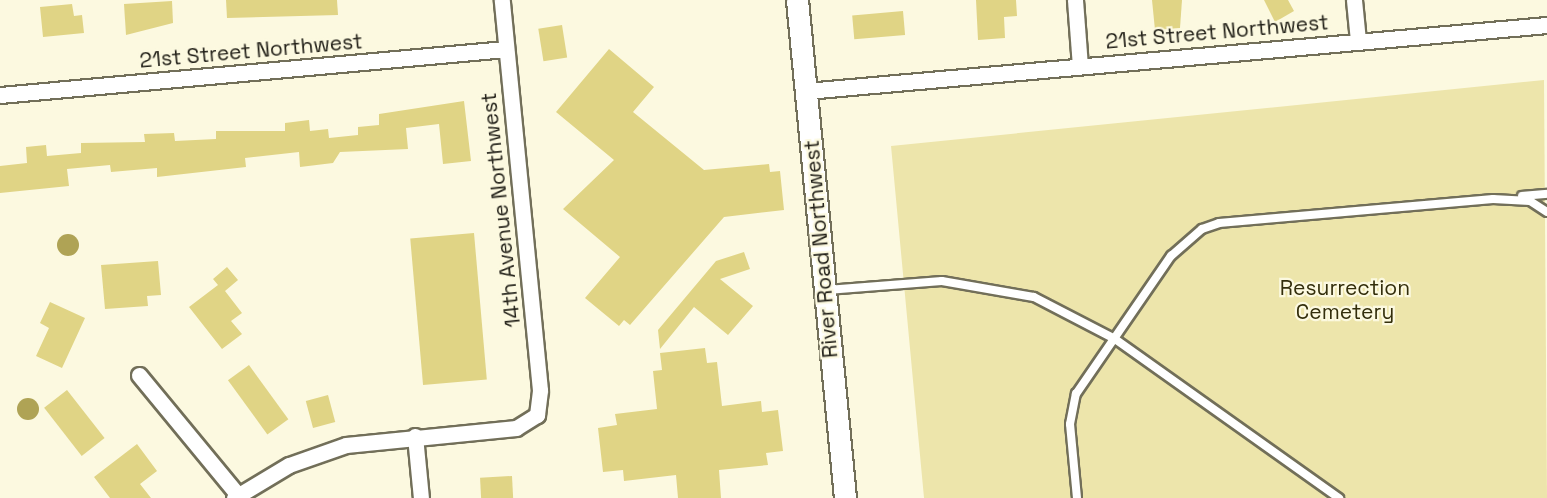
<!DOCTYPE html>
<style>
body{margin:0}
#map{position:relative;width:1547px;height:498px;overflow:hidden;background:#fcf9e0;font-family:"Space Grotesk",sans-serif}
div>[style]{position:absolute}
[style*='--x']{left:calc(var(--x)*1px);top:calc(var(--y)*1px);width:calc(var(--w)*1px);rotate:calc(var(--a)*1deg)}
.green>*{inset:0;background:#ede5ab}
.water>*{inset:0;background:#afa355}
.round{border-radius:50%}
.building>*{inset:0;background:#e0d485;transform-origin:0 0}
.roads{filter:drop-shadow(2px 0 #726f59) drop-shadow(-2px 0 #726f59) drop-shadow(0 2px #726f59) drop-shadow(0 -2px #726f59)}
.lane>*{height:8px;margin:-4px;padding:0 4px;transform-origin:4px;border-radius:4px;background:#fff}
.street>*{height:15px;margin:-7.5px;padding:0 7.5px;transform-origin:7.5px;border-radius:7.5px;background:#fff}
.secondary>*{height:21px;margin:-10.5px;padding:0 10.5px;transform-origin:10.5px;border-radius:10.5px;background:#fff}
span{translate:-50% -50%;white-space:nowrap;text-align:center;line-height:1.15;-webkit-text-stroke:4.5px #fcf9e0;paint-order:stroke}
.street-label{font-size:21px;color:#222018}
.park-label{font-size:21px;color:#332e0b}
</style>
<div id="map">
<div class="green">
<div style="clip-path:polygon(1544px 80px,1547px 498px,924px 498px,891px 146px)"></div>
</div>
<div class="water">
<div class="round" style="left:57px;top:234px;width:22px;height:22px"></div>
<div class="round" style="left:17px;top:398px;width:22px;height:22px"></div>
</div>
<div class="building">
<div style="clip-path:polygon(226px 0,337px 0,338px 15px,227px 18px)"></div>
<div style="clip-path:polygon(976px 0,1016px 0,1017px 16px,1004px 17px,1005px 38px,978px 40px)"></div>
<div style="clip-path:polygon(1152px 0,1182px 0,1180px 28px,1155px 30px)"></div>
<div style="clip-path:polygon(1264px 0,1288px 0,1294px 11px,1275px 22px)"></div>
<div style="clip-path:polygon(172px 1px,173px 23px,126px 35px,124px 4px)"></div>
<div style="clip-path:polygon(72px 4px,74px 16px,82px 15px,84px 33px,43px 37px,40px 7px)"></div>
<div style="left:903px;top:11px;width:24px;height:51px;rotate:85deg"></div>
<div style="left:562px;top:25px;width:33px;height:24px;rotate:81deg"></div>
<div style="clip-path:polygon(609px 49px,654px 87px,633px 112px,704px 170px,769px 164px,770px 172px,780px 171px,784px 210px,724px 217px,630px 325px,624px 320px,619px 326px,585px 298px,620px 257px,563px 209px,614px 160px,556px 112px)"></div>
<div style="clip-path:polygon(464px 101px,471px 161px,443px 164px,439px 124px,406px 128px,408px 149px,340px 152px,333px 163px,300px 167px,299px 152px,245px 158px,246px 167px,157px 177px,157px 168px,111px 172px,110px 165px,67px 169px,69px 186px,0 193px,0 166px,27px 163px,26px 147px,46px 145px,47px 156px,81px 153px,81px 143px,145px 142px,144px 134px,174px 133px,175px 141px,216px 139px,216px 131px,285px 131px,285px 123px,309px 120px,310px 131px,328px 129px,329px 138px,358px 135px,358px 127px,379px 125px,379px 114px)"></div>
<div style="left:474px;top:233px;width:147px;height:64px;rotate:85deg"></div>
<div style="clip-path:polygon(744px 252px,750px 269px,720px 279px,753px 306px,728px 335px,694px 307px,660px 349px,658px 330px,716px 261px)"></div>
<div style="clip-path:polygon(158px 261px,161px 295px,147px 296px,148px 306px,105px 309px,101px 265px)"></div>
<div style="clip-path:polygon(227px 267px,238px 280px,225px 291px,242px 313px,231px 321px,242px 334px,222px 349px,189px 307px,218px 285px,213px 279px)"></div>
<div style="clip-path:polygon(50px 302px,85px 318px,62px 368px,36px 356px,49px 328px,40px 323px)"></div>
<div style="clip-path:polygon(705px 348px,707px 363px,717px 362px,722px 406px,761px 401px,762px 412px,778px 410px,783px 451px,766px 453px,768px 465px,719px 470px,721px 498px,678px 498px,676px 475px,624px 481px,623px 470px,603px 472px,598px 428px,617px 425px,615px 414px,657px 409px,653px 371px,662px 370px,660px 353px)"></div>
<div style="left:249px;top:365px;width:67px;height:26px;rotate:54deg"></div>
<div style="left:67px;top:390px;width:61px;height:29px;rotate:52deg"></div>
<div style="left:328px;top:395px;width:28px;height:23px;rotate:75deg"></div>
<div style="clip-path:polygon(137px 444px,157px 471px,140px 484px,151px 498px,110px 498px,94px 477px)"></div>
<div style="left:512px;top:476px;width:22px;height:32px;rotate:87deg"></div>
</div>
<div class="roads">
<div class="lane">
<div style="--x:1522;--y:196;--w:25;--a:-5"></div>
<div style="--x:827;--y:290;--w:115;--a:-4.5"></div>
<div style="--x:942;--y:281;--w:93;--a:9.9"></div>
<div style="--x:1034;--y:297;--w:91;--a:27.4"></div>
<div style="--x:1115;--y:339;--w:275;--a:35.4"></div>
<div style="--x:1077;--y:498;--w:74;--a:-95.4"></div>
<div style="--x:1070;--y:424;--w:31;--a:-79"></div>
<div style="--x:1076;--y:394;--w:168;--a:-55.5"></div>
<div style="--x:1171;--y:256;--w:41;--a:-41.1"></div>
<div style="--x:1202;--y:229;--w:18;--a:-19"></div>
<div style="--x:1219;--y:223;--w:275;--a:-5"></div>
<div style="--x:1493;--y:199;--w:37;--a:3"></div>
<div style="--x:1530;--y:201;--w:20;--a:33"></div>
</div>
<div class="street">
<div style="--x:1075;--y:0;--w:66;--a:85.7"></div>
<div style="--x:1354;--y:0;--w:41;--a:84.4"></div>
<div style="--x:806;--y:91;--w:744;--a:-5.09"></div>
<div style="--x:0;--y:95;--w:507;--a:-5.2"></div>
<div style="--x:139;--y:375;--w:156;--a:50.5"></div>
<div style="--x:415;--y:436;--w:62;--a:84.5"></div>
<div style="--x:234;--y:498;--w:64;--a:-31"></div>
<div style="--x:289;--y:465;--w:60;--a:-19.3"></div>
<div style="--x:346;--y:445;--w:171;--a:-5.7"></div>
<div style="--x:516;--y:428;--w:25;--a:-32"></div>
<div style="--x:537;--y:415;--w:25;--a:-83"></div>
<div style="--x:540;--y:390;--w:392;--a:-95.6"></div>
</div>
<div class="secondary">
<div style="--x:797;--y:0;--w:500;--a:84.49"></div>
</div>
</div>
<div class="street-label">
<span style="left:1217px;top:32px;rotate:-5deg">21st Street Northwest</span>
<span style="left:251px;top:51px;rotate:-5deg">21st Street Northwest</span>
<span style="left:501px;top:210px;rotate:-96deg">14th Avenue Northwest</span>
<span style="left:821px;top:249px;rotate:-95deg">River Road Northwest</span>
</div>
<div class="park-label">
<span style="left:1345px;top:300px">Resurrection<br>Cemetery</span>
</div>
</div>
